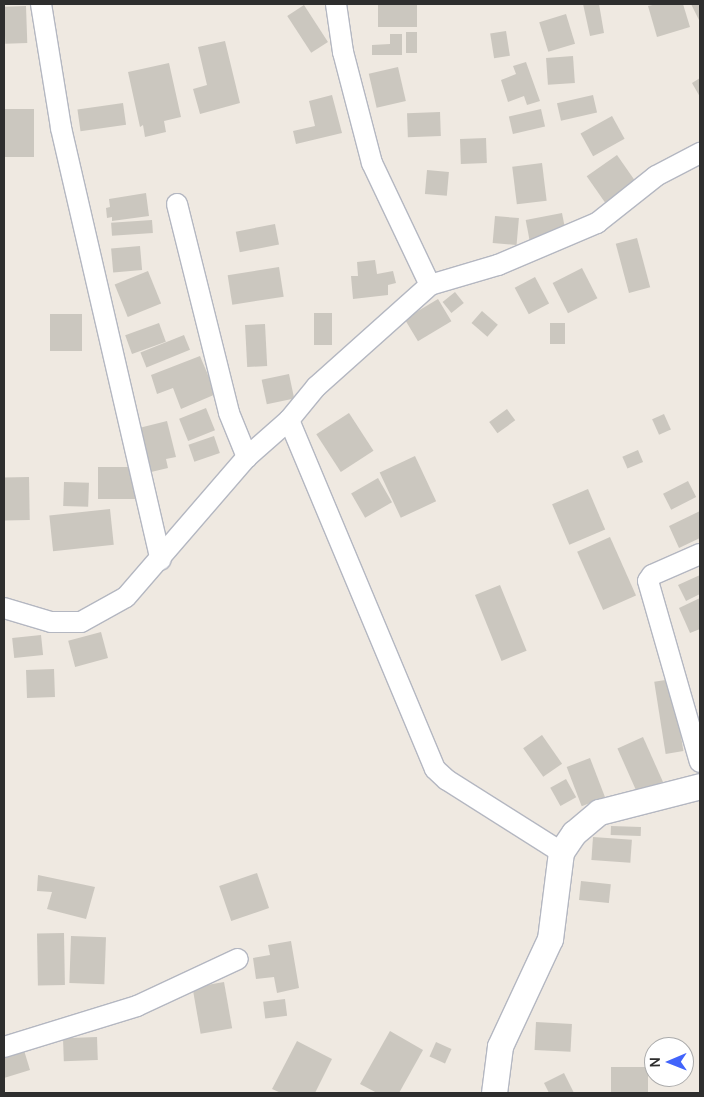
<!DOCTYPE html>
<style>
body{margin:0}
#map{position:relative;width:704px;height:1097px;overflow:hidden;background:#efe9e1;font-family:Manrope,sans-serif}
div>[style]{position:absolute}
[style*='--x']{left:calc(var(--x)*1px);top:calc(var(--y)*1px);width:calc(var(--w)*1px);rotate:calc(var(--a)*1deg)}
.building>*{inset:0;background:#cbc7bf;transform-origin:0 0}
.roads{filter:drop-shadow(1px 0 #b4b7c1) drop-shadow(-1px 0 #b4b7c1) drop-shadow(0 1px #b4b7c1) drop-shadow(0 -1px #b4b7c1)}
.minor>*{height:20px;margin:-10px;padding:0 10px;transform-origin:10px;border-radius:10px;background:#fff}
.tertiary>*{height:25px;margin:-12.5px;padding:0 12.5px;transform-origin:12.5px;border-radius:12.5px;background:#fff}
span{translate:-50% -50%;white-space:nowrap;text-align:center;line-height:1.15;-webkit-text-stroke:4px #fff;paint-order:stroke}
.frame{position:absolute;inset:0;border:5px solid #2e2e2e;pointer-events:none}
.north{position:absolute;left:644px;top:1037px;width:50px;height:50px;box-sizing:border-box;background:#fff;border:1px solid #ababab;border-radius:50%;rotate:269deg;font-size:14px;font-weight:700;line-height:20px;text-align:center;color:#2e2e2e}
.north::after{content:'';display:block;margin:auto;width:18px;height:22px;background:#4264fb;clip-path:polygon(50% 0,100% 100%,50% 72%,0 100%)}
</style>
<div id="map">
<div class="building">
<div style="left:378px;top:4px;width:39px;height:23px"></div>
<div style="clip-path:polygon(583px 4px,599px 4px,604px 33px,590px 36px)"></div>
<div style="clip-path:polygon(657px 4px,683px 4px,690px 27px,657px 37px,648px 6px)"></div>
<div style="clip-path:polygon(691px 4px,700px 4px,700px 22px)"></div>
<div style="left:304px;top:5px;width:44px;height:20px;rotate:57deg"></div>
<div style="left:26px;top:6px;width:37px;height:22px;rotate:88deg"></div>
<div style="left:566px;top:14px;width:31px;height:28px;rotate:73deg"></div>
<div style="left:506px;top:31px;width:25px;height:16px;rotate:81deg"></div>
<div style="left:406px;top:32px;width:11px;height:21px"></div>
<div style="clip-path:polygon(390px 34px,402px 34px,402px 55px,372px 55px,372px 45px,390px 44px)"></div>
<div style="clip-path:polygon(225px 41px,240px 103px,200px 114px,193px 89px,207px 85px,198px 47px)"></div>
<div style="left:573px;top:56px;width:27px;height:27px;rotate:86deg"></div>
<div style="clip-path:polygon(526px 62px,540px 101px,527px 105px,524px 96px,508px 102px,501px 80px,516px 74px,513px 66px)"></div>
<div style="clip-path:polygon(169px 63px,181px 117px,164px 121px,166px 132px,145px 137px,143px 125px,140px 127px,128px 72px)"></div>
<div style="left:398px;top:67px;width:35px;height:30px;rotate:77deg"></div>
<div style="clip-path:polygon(700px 78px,700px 97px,692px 83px)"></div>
<div style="clip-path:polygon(332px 95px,342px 133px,296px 144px,293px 131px,315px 126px,309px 101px)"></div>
<div style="left:593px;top:95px;width:18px;height:37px;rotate:77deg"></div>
<div style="left:123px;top:103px;width:22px;height:46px;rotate:82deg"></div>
<div style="left:4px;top:109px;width:30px;height:48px"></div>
<div style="left:541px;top:109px;width:18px;height:33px;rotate:77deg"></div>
<div style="left:440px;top:112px;width:24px;height:33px;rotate:88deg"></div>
<div style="left:612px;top:116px;width:26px;height:36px;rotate:61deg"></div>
<div style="left:486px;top:138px;width:25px;height:26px;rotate:88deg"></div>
<div style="left:617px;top:155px;width:32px;height:37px;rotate:55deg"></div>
<div style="left:542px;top:163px;width:38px;height:30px;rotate:83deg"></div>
<div style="left:427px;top:170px;width:22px;height:24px;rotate:5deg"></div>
<div style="clip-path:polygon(146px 193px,149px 216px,112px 221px,112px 217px,107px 218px,106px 208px,110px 207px,109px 199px)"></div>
<div style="left:562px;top:213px;width:21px;height:37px;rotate:79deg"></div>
<div style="left:495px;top:216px;width:24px;height:27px;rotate:5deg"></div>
<div style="left:152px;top:220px;width:13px;height:41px;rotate:86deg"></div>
<div style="left:275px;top:224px;width:21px;height:40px;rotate:79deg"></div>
<div style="left:637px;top:238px;width:51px;height:22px;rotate:75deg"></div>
<div style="left:140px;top:246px;width:24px;height:29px;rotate:85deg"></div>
<div style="clip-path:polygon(375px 260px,377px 274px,393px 271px,396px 283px,388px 285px,388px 295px,353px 299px,351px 276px,358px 276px,357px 262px)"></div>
<div style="left:279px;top:267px;width:30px;height:52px;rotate:81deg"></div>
<div style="left:582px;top:268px;width:34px;height:33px;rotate:63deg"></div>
<div style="left:148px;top:271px;width:35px;height:36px;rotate:68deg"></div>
<div style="left:535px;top:277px;width:30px;height:23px;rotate:62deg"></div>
<div style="left:455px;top:292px;width:14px;height:16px;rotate:51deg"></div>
<div style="left:438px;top:299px;width:26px;height:39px;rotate:59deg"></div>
<div style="left:482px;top:311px;width:21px;height:16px;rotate:41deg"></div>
<div style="left:314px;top:313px;width:18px;height:32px"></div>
<div style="left:50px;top:314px;width:32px;height:37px"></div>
<div style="left:159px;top:323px;width:20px;height:36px;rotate:70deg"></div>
<div style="left:550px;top:323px;width:15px;height:21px"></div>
<div style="left:265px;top:324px;width:42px;height:20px;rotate:87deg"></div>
<div style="left:184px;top:335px;width:16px;height:47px;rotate:68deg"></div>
<div style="clip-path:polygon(200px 356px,216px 394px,181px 409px,173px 388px,157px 394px,151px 375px)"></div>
<div style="left:289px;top:374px;width:25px;height:28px;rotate:78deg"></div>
<div style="left:206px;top:408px;width:24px;height:29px;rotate:68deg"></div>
<div style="left:507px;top:409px;width:14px;height:22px;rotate:54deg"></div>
<div style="left:349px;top:413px;width:45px;height:39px;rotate:57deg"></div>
<div style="left:664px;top:414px;width:17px;height:13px;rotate:66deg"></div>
<div style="clip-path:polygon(167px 421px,176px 457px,166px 459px,168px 468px,151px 472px,139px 428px)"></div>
<div style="left:214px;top:436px;width:18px;height:27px;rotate:71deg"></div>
<div style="left:638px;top:450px;width:13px;height:17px;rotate:67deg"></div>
<div style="left:415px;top:456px;width:50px;height:39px;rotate:65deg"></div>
<div style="left:98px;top:467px;width:39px;height:32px"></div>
<div style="left:29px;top:477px;width:43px;height:25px;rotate:89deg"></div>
<div style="left:378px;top:478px;width:28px;height:31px;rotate:60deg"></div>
<div style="left:688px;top:481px;width:18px;height:28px;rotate:63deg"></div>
<div style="left:64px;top:482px;width:25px;height:24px;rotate:2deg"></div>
<div style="left:588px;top:489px;width:44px;height:39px;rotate:67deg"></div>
<div style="left:110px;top:509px;width:36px;height:61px;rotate:84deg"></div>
<div style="clip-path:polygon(700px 511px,700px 538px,679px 548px,669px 526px)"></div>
<div style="left:610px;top:537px;width:64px;height:36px;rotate:66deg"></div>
<div style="clip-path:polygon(700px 575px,700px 594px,686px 601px,678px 585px)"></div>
<div style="left:500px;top:585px;width:71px;height:27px;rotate:68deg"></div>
<div style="clip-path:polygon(700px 598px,700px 629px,690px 633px,679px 608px)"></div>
<div style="left:101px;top:632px;width:27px;height:34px;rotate:75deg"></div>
<div style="left:41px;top:635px;width:20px;height:29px;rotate:84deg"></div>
<div style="left:54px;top:669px;width:28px;height:28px;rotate:88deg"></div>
<div style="left:672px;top:679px;width:73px;height:18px;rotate:81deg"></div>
<div style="left:542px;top:735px;width:35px;height:23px;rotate:55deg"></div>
<div style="left:643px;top:737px;width:49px;height:28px;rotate:66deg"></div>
<div style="left:590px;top:758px;width:42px;height:25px;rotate:69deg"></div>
<div style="left:566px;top:779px;width:21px;height:18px;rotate:61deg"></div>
<div style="left:611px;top:826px;width:30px;height:9px;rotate:2deg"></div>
<div style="left:593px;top:837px;width:39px;height:23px;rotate:4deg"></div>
<div style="left:257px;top:873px;width:37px;height:40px;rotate:71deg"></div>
<div style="clip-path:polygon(38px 875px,95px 887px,86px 919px,47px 909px,52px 892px,37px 891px)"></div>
<div style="left:581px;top:881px;width:30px;height:19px;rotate:6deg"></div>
<div style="left:64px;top:933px;width:52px;height:27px;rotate:89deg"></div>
<div style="left:71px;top:936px;width:35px;height:47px;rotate:2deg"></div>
<div style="clip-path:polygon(291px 941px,299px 988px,277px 993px,274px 977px,256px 979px,253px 958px,270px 955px,268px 945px)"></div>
<div style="left:224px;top:982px;width:47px;height:32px;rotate:80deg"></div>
<div style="left:285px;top:999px;width:17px;height:22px;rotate:83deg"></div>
<div style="left:536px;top:1022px;width:36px;height:28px;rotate:3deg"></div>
<div style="clip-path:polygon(390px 1031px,423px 1050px,399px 1093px,377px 1093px,360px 1084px)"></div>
<div style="left:97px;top:1037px;width:23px;height:34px;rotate:88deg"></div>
<div style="clip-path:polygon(297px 1041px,332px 1059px,315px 1093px,281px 1093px,272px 1089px)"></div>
<div style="left:436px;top:1042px;width:17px;height:16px;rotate:24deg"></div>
<div style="clip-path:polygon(23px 1047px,30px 1070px,4px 1078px,4px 1053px)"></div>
<div style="left:611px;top:1067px;width:37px;height:26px"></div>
<div style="clip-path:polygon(564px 1073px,574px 1093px,549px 1093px,544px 1083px)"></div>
</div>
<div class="roads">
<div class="minor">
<div style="--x:41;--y:4;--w:126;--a:80.8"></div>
<div style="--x:61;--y:128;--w:443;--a:77"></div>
<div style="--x:336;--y:4;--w:49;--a:81.7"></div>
<div style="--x:343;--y:52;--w:115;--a:75.4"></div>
<div style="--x:372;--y:163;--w:135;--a:64.6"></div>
<div style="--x:177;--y:204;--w:215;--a:76"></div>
<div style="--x:229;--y:413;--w:48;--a:67.8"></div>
<div style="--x:289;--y:420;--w:378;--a:67.3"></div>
<div style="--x:435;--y:769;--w:16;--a:43"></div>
<div style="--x:447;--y:780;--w:135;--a:32.3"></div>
<div style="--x:700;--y:554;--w:52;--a:156.4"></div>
<div style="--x:652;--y:575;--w:7;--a:124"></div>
<div style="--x:648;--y:581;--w:188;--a:74"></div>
<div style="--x:4;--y:608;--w:49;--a:16.6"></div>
<div style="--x:51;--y:622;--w:30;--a:0"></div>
<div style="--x:81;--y:622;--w:51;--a:-29.1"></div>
<div style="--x:126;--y:597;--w:185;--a:-49.2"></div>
<div style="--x:247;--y:457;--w:56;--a:-41.4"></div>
<div style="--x:289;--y:420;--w:43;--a:-50.7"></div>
<div style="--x:316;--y:387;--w:153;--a:-41.8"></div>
<div style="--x:430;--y:285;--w:71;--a:-16.4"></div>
<div style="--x:498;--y:265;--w:108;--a:-23"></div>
<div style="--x:597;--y:223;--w:75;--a:-38.5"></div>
<div style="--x:656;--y:176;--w:50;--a:-27.6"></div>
<div style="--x:4;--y:1047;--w:139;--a:-17.1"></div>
<div style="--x:137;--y:1006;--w:111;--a:-25"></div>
</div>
<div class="tertiary">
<div style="--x:494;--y:1093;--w:47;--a:-82.7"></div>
<div style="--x:500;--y:1046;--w:118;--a:-65"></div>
<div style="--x:550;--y:939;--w:88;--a:-82.8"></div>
<div style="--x:561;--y:852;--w:23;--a:-56"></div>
<div style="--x:574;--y:833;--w:33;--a:-40"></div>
<div style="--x:599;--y:812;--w:104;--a:-14.4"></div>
</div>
</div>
<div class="frame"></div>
<div class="north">N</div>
</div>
